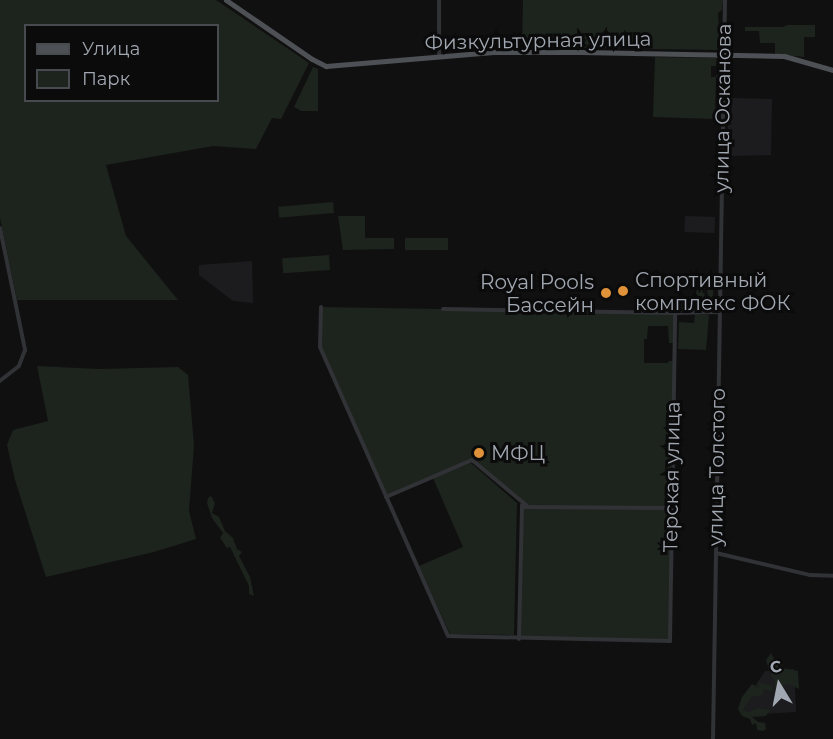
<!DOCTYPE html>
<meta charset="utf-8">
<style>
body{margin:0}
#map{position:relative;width:833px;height:739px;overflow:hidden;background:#101011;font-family:Montserrat,sans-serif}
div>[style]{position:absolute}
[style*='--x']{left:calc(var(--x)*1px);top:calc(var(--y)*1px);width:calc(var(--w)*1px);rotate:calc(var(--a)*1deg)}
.built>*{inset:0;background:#1c1c1e;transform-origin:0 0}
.green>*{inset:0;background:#1d231d;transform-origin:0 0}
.minor>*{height:4px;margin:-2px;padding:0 2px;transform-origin:2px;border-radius:2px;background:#313236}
.major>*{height:5px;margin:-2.5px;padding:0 2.5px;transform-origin:2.5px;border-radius:2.5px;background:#4d5054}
.dots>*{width:16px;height:16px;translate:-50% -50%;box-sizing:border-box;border:3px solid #0b0b0c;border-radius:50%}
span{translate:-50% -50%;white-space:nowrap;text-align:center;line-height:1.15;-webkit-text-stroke:6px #0b0b0c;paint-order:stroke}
.street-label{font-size:20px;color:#a2a8b1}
.poi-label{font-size:20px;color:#a2a8b1}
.left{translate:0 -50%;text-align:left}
.right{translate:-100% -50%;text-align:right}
.legend{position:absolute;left:24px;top:24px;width:195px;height:78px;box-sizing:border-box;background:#0b0b0c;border:2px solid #474a4e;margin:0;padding:8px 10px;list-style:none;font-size:18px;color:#a2a8b1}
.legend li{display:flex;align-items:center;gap:12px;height:30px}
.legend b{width:30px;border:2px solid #474a4e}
.north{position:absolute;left:749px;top:655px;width:60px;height:60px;-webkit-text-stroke:4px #0b0b0c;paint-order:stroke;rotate:350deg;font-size:16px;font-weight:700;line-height:24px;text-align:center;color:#a2a8b1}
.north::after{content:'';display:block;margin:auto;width:21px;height:27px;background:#a2a8b1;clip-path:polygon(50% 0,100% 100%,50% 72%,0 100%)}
</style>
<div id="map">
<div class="built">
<div style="clip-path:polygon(732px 98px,772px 99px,771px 155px,731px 156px,732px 130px,728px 130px,728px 125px,731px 125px)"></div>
<div style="left:685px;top:216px;width:30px;height:16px;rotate:2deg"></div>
<div style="clip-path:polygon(252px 261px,253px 303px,233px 301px,199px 275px,199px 265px)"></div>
<div style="clip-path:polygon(794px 669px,796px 712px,742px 715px,741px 707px,765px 671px)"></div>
</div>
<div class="green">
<div style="clip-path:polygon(evenodd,0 0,216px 0,309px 63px,281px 119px,272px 118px,256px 149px,213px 146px,106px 165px,126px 236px,178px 300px,17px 300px,0 218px,0 0,26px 26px,218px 26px,218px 100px,26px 100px,26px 26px)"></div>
<div style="clip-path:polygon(523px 0,723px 0,722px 10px,718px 13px,720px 47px,717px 50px,526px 47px,522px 44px)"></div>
<div style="clip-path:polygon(787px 25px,815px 25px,815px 37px,804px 37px,804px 57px,775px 54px,775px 43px,760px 43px,759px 31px,745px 31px,745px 27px,783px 27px)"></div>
<div style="clip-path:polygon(655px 57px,717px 58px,716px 66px,711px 66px,711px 77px,715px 77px,719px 72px,721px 75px,716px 78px,715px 119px,653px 117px)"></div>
<div style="clip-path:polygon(313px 67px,318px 69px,318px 111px,301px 111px,294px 107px)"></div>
<div style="left:333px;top:202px;width:11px;height:55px;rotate:85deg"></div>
<div style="clip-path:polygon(338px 216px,365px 216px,365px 238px,394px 238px,394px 249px,343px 250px)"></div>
<div style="left:448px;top:238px;width:12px;height:43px;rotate:90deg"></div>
<div style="left:329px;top:255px;width:15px;height:47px;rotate:86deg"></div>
<div style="clip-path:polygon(699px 282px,703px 282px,702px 292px,705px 294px,703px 298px,705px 301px,709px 299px,707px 289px,713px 287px,713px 297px,717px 301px,717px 311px,712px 308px,692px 311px,675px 308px,679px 305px,680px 296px,684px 303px,697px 301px,699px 297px,695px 297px)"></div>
<div style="clip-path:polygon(321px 307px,675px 313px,675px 343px,669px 343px,668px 326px,648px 326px,647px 339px,644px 339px,644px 363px,668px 363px,669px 361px,674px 361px,670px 641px,519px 639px,522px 502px,471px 460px,386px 497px,320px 347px)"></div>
<div style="clip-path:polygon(695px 314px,709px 315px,706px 350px,678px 349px,679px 322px,694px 323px)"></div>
<div style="clip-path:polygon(37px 366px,99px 369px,178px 367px,188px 375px,194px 445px,189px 511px,196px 539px,154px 552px,46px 577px,15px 480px,7px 445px,13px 430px,48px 421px)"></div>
<div style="clip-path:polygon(471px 463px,517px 503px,514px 635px,450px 634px,419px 566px,463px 547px,433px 478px)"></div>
<div style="clip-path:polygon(211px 496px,215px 503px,212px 513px,219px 517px,225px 531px,233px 538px,237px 549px,242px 552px,239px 556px,250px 577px,254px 596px,249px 594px,249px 586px,230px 547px,227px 548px,220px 538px,223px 533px,212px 518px,207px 503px,208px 498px)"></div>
<div style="clip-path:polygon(771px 653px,777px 664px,781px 660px,782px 665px,777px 667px,798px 671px,799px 689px,789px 684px,775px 689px,775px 681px,771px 676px,773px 670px,769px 670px,766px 660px)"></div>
<div style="clip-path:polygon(758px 682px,772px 686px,772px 692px,764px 689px,763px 694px,760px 696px,752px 696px,743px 710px,748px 712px,759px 708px,770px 710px,766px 716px,752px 717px,758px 722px,765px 723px,766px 729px,763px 731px,757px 730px,756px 723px,752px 725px,750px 719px,742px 716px,738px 709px,742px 697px,752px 684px,759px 688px)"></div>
</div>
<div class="minor">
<div style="--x:439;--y:55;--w:55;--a:-90"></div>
<div style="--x:0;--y:228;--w:125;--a:78.4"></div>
<div style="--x:25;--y:350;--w:17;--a:111"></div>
<div style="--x:19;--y:366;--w:24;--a:142"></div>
<div style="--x:321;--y:307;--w:40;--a:91.4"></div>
<div style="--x:320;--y:347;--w:316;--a:66.1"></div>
<div style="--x:448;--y:636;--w:222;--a:1.3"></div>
<div style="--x:670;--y:641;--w:328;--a:-89.1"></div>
<div style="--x:443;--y:309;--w:232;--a:1"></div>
<div style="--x:675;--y:313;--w:44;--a:-1.3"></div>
<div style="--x:386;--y:497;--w:94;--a:-23.3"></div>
<div style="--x:472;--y:460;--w:70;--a:39.8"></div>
<div style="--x:522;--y:507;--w:150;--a:0.4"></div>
<div style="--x:716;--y:553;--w:97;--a:13.2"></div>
<div style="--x:810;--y:575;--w:23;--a:2"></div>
<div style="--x:519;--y:639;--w:134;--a:-88.7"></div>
<div style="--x:713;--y:739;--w:739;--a:-89.07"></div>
</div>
<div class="major">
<div style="--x:226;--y:0;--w:104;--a:34.5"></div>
<div style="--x:312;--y:59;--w:16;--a:27"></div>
<div style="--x:326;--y:66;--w:168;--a:-4.8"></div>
<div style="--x:493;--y:52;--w:88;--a:0"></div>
<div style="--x:581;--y:52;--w:203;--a:1.1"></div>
<div style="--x:784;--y:56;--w:51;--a:15.9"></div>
</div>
<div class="dots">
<div style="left:623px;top:291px;background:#df9239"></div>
<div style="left:606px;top:293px;background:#df9239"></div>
<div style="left:479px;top:453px;background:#df9239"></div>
</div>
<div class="street-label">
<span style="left:538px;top:41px;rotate:-1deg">Физкультурная улица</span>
<span style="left:723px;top:108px;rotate:-89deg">улица Осканова</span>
<span style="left:717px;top:467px;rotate:-89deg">улица Толстого</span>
<span style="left:672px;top:477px;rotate:-89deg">Терская улица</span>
</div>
<div class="poi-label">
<span class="left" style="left:635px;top:292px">Спортивный<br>комплекс ФОК</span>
<span class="right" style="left:594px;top:294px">Royal Pools<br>Бассейн</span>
<span class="left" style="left:491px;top:453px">МФЦ</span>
</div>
<ul class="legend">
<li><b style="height:8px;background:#4d5054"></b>Улица</li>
<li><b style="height:16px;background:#1d231d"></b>Парк</li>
</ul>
<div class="north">С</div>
</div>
